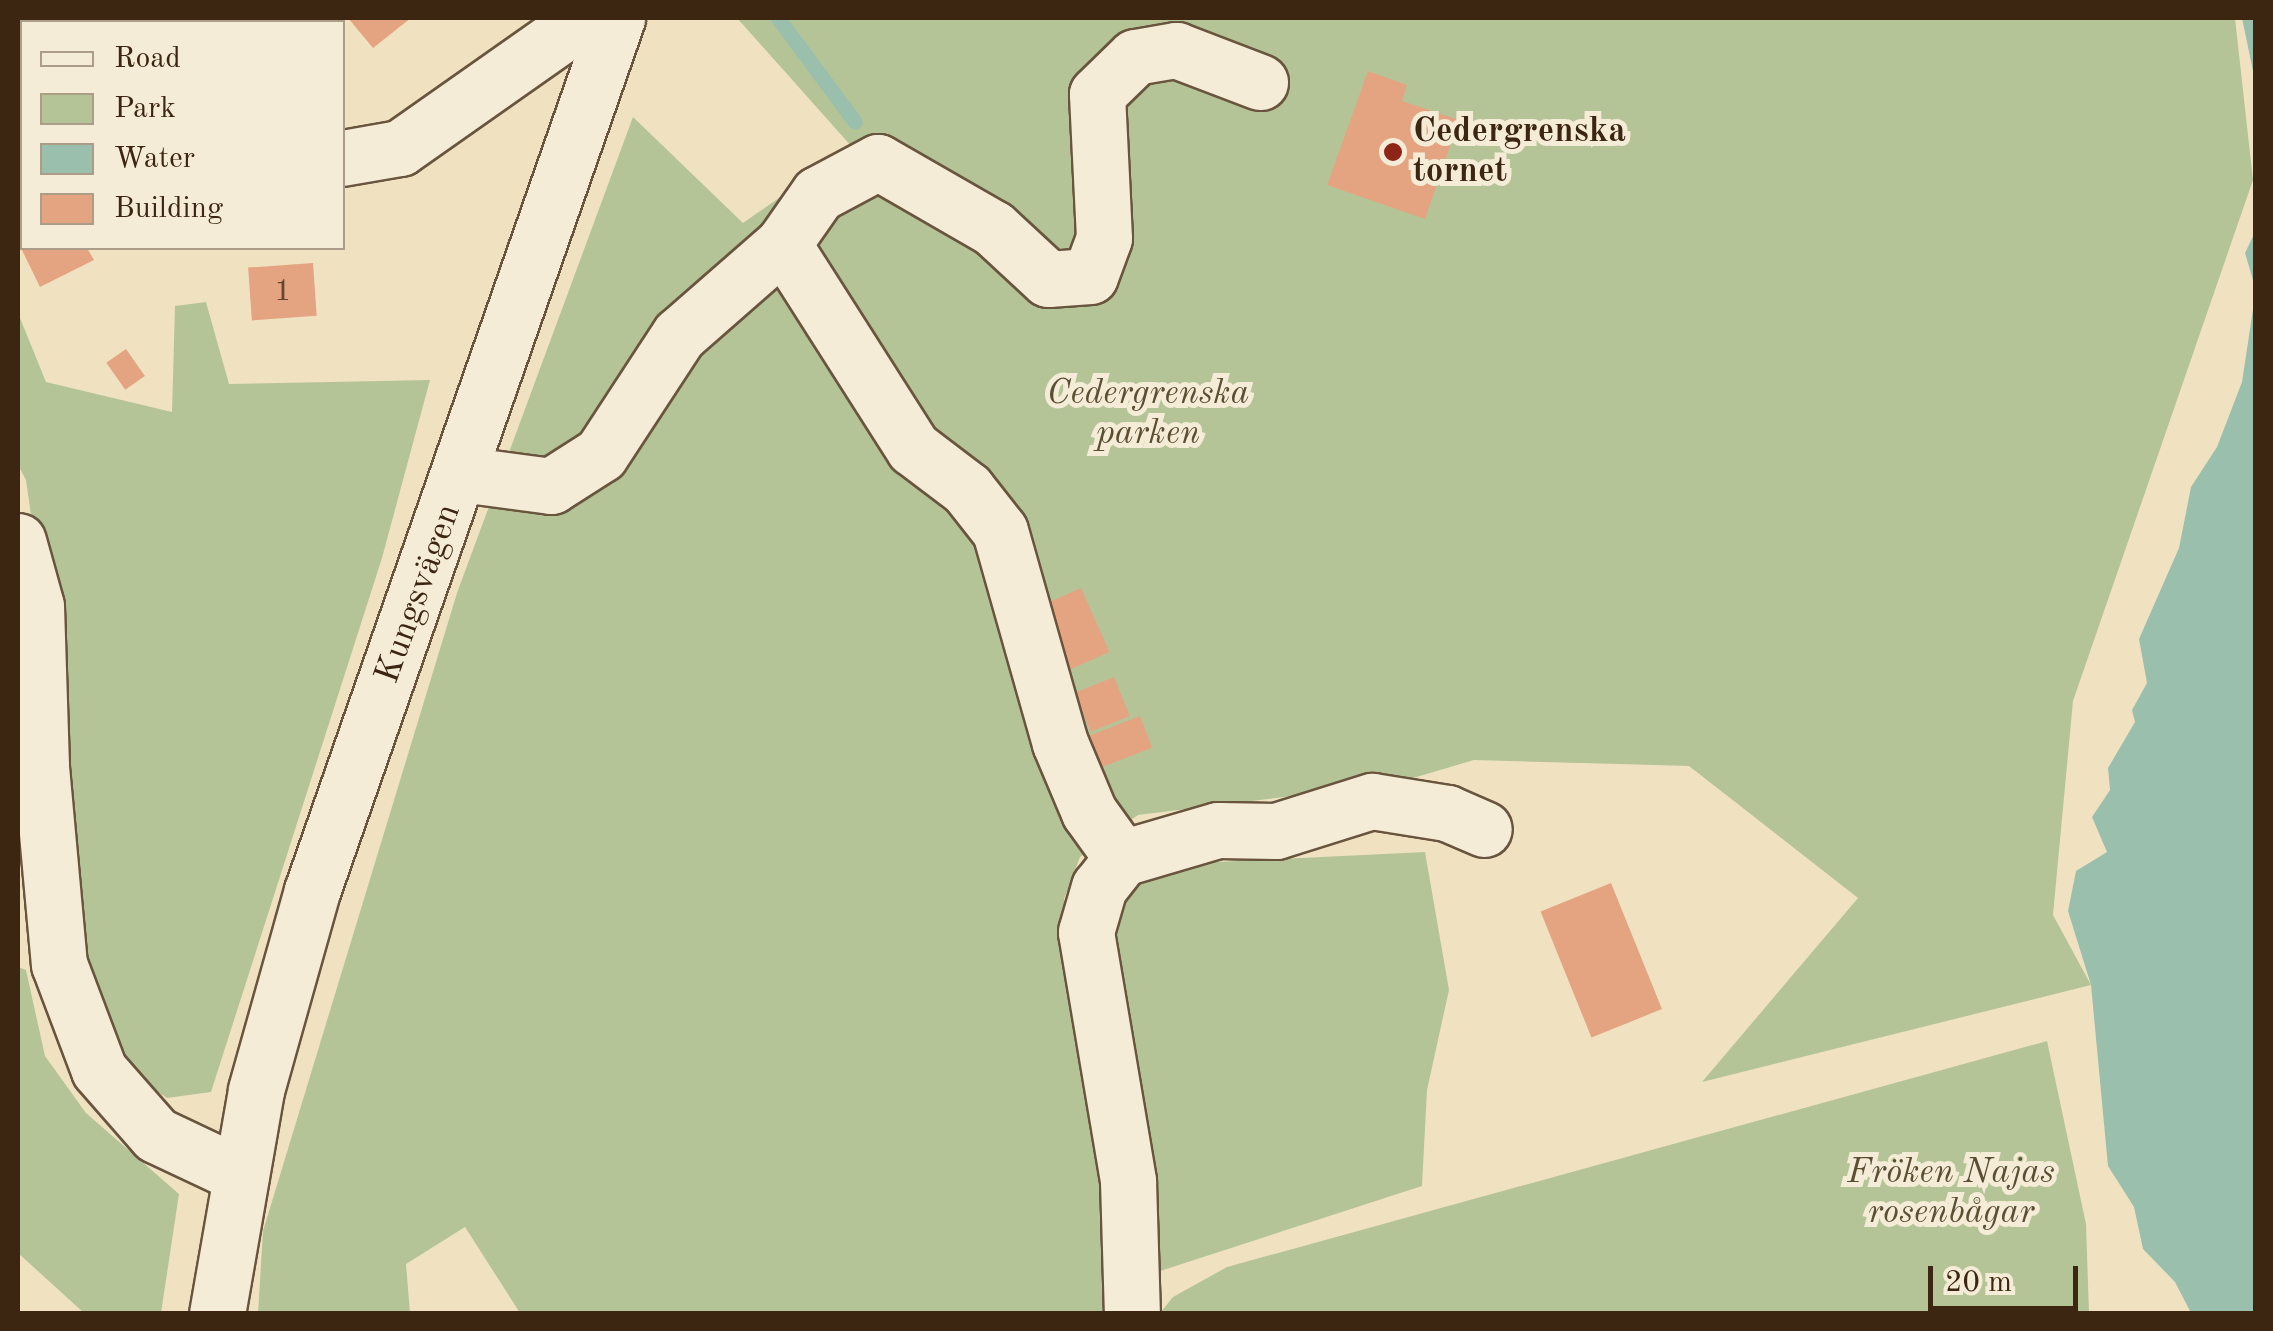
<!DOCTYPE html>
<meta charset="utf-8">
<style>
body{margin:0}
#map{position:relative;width:2273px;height:1331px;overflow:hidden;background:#f0e2c1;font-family:"Old Standard TT",serif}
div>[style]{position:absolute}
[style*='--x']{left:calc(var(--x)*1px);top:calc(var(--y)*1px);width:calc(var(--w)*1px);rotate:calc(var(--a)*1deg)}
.green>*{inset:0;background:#b5c497}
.water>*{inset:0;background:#9bbfad}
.stream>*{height:15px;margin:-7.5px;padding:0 7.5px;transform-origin:7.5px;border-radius:7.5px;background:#9bbfad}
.building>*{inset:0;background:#e4a482;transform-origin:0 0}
.roads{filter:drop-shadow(2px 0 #69553e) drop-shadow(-2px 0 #69553e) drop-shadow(0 2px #69553e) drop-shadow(0 -2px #69553e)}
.minor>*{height:55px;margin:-27.5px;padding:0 27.5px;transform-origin:27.5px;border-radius:27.5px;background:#f5ecd7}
.dots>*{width:28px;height:28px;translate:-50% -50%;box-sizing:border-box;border:5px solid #f5ecd7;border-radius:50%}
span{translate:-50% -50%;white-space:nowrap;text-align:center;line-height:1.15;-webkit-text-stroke:10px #f5ecd7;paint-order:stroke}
.number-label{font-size:30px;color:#66462e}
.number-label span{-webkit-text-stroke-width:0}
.poi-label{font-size:35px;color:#3c2612;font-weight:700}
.left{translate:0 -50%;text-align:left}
.park-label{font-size:35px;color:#5a4e33;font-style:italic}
.street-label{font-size:35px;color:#3c2612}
.frame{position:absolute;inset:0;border:20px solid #3c2612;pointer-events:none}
.legend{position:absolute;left:20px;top:20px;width:325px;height:230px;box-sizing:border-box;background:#f5ecd7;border:2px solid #ab9d88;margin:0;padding:12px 18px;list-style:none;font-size:30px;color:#3c2612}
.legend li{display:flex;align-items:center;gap:20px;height:50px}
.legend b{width:50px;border:2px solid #ab9d88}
.scale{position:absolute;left:1928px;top:1266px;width:150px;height:45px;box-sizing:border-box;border:5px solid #3c2612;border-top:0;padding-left:12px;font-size:30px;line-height:35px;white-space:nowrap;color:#3c2612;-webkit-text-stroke:8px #f5ecd7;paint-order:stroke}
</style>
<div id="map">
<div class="green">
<div style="clip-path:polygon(18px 18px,268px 18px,22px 22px,18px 192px)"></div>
<div style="clip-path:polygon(737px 18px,2235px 18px,2253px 180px,2073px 701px,2053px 915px,2091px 985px,1702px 1082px,1858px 898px,1689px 766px,1474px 760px,1396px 783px,1138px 815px,1080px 857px,1064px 899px,1115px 1252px,1110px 1313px,520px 1313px,465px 1227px,406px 1264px,410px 1313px,258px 1314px,263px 1231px,457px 593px,633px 117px,743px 223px,852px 147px)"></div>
<div style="clip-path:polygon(206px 302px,229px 384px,430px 380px,382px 558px,211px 1092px,167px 1098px,118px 1064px,88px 995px,63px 739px,26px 480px,18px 465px,18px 313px,46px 382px,172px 412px,175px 306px)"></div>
<div style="clip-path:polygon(1425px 852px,1449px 990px,1427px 1090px,1422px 1186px,1151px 1274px,1103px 944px,1124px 888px,1154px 865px)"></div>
<div style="clip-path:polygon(18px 967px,26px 970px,45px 1056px,86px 1113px,179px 1194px,161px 1313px,84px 1313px,18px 1253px)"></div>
<div style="clip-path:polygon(2047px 1041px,2086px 1224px,2089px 1313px,1160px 1313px,1173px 1297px,1227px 1267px)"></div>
</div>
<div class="water">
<div style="clip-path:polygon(2242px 18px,2255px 18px,2255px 84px,2254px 76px)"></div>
<div style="clip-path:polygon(2255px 232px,2256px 287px,2255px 287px,2245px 253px)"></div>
<div style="clip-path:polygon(2255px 296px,2255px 1313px,2191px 1313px,2175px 1282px,2143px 1249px,2134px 1207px,2108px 1166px,2091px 985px,2068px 911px,2076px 871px,2107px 852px,2092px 817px,2110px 790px,2108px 768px,2135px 722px,2132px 710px,2147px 683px,2139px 639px,2179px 548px,2191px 487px,2217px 447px,2242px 382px)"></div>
</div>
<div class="stream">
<div style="--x:778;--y:18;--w:129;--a:53.5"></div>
</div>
<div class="building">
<div style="clip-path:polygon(348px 18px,411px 18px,373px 48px)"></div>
<div style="clip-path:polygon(1368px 71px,1407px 85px,1402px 101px,1459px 120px,1425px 219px,1327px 185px)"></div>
<div style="clip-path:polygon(22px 232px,22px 248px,87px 248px,94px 260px,40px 287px,18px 242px)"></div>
<div style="left:313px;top:263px;width:53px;height:65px;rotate:86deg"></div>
<div style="left:126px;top:349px;width:33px;height:24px;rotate:55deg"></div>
<div style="left:1081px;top:588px;width:70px;height:45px;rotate:66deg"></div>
<div style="left:1114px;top:677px;width:42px;height:42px;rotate:68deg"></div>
<div style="left:1140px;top:716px;width:34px;height:55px;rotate:69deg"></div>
<div style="left:1611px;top:883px;width:136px;height:76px;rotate:68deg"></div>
</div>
<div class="roads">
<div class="minor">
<div style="--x:342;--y:158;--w:59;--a:-9.8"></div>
<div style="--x:400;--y:148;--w:226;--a:-35.1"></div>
<div style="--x:783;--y:244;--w:242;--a:57.5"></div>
<div style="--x:913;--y:448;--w:68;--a:37.2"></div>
<div style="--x:967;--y:489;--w:53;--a:51.8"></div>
<div style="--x:1000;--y:531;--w:220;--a:74.2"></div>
<div style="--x:1060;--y:743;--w:75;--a:67.2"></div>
<div style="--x:1089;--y:812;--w:57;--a:54.3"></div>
<div style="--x:1122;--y:858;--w:100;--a:-16.3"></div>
<div style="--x:1218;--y:830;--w:58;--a:1"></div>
<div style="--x:1276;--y:831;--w:101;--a:-17.4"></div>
<div style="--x:1372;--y:801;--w:76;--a:9.1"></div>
<div style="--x:1447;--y:813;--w:40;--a:23.4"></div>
<div style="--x:461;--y:474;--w:91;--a:7.6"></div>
<div style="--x:551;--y:486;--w:59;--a:-32.6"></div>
<div style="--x:601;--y:454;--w:142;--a:-56.8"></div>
<div style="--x:679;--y:335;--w:138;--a:-41.2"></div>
<div style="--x:783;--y:244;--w:61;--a:-55"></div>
<div style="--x:818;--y:194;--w:68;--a:-28.1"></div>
<div style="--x:878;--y:162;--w:133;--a:29.9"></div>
<div style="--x:993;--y:228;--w:75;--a:42.8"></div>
<div style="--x:1048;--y:279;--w:42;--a:-4.1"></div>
<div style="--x:1090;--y:276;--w:40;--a:-69.8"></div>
<div style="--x:1104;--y:238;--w:144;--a:-92.8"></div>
<div style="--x:1097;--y:94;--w:53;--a:-44.2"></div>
<div style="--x:1135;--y:57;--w:42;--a:-9.7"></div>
<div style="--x:1176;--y:50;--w:90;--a:20.9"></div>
<div style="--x:18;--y:541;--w:67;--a:74.5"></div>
<div style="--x:36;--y:606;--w:161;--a:88.2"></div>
<div style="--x:41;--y:767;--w:198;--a:84.8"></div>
<div style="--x:59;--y:964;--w:113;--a:69.3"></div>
<div style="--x:99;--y:1070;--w:86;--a:48.8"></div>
<div style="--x:156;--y:1135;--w:94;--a:25.2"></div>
<div style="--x:1122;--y:858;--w:37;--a:128"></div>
<div style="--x:1099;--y:887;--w:47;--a:106.1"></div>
<div style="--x:1086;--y:932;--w:253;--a:80.4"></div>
<div style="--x:1128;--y:1181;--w:133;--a:88.3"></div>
<div style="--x:217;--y:1314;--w:227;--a:-80.1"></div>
<div style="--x:256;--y:1090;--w:207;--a:-74.3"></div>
<div style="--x:312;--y:891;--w:925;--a:-70.74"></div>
</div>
</div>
<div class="dots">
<div style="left:1393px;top:152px;background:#8f2418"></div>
</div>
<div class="number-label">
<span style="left:283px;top:292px">1</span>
</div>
<div class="poi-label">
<span class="left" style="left:1413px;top:152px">Cedergrenska<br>tornet</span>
</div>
<div class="park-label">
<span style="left:1148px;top:414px">Cedergrenska<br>parken</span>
<span style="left:1951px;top:1193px">Fröken Najas<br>rosenbågar</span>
</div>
<div class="street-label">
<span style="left:419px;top:594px;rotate:-70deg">Kungsvägen</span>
</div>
<div class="frame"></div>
<ul class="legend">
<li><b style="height:12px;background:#f5ecd7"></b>Road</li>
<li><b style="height:28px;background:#b5c497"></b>Park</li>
<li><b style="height:28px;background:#9bbfad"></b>Water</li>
<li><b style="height:28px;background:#e4a482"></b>Building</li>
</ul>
<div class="scale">20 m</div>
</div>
